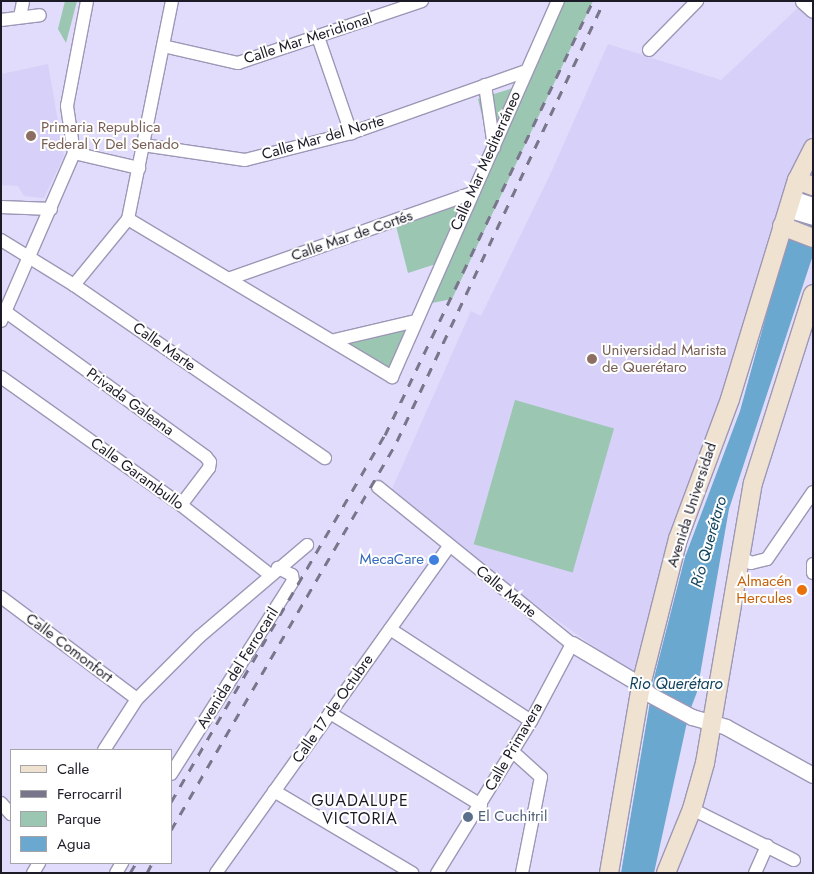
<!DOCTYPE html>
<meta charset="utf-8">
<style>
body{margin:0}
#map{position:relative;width:814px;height:874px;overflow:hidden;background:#e1dcfc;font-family:Jost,sans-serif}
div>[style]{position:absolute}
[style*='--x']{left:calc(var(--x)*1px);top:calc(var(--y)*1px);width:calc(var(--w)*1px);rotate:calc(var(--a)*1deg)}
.built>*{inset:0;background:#d7d0f8}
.green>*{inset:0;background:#9bc6b1;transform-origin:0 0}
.water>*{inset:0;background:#6ba8cf}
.roads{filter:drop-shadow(1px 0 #9d97b6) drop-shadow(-1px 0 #9d97b6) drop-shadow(0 1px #9d97b6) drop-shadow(0 -1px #9d97b6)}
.minor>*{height:12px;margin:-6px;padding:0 6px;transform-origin:6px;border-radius:6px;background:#fff}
.tertiary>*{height:15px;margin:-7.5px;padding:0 7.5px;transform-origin:7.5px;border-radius:7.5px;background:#fff}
.secondary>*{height:18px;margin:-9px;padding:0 9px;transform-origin:9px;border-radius:9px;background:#f0e2d0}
.rail>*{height:3px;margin-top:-1.5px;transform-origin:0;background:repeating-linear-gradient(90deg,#79768b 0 9px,transparent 0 18px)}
.dots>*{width:14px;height:14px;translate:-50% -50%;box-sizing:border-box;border:2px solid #fff;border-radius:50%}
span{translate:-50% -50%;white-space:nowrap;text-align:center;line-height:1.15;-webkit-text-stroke:4px #fff;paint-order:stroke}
.street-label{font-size:15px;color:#1c1a26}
.education-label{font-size:15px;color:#785e54}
.left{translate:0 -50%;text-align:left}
.shop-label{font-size:15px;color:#366cbe}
.right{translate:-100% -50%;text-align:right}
.food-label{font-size:15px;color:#c56008}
.service-label{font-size:15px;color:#4e5e75}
.water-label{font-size:16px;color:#144560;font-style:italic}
.neighbourhood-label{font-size:16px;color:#1c1a26;letter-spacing:1px}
.frame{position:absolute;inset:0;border:2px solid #1c1a26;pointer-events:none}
.legend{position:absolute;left:10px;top:749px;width:162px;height:115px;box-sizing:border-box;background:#fff;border:1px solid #a4a3a8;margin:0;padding:6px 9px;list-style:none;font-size:15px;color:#1c1a26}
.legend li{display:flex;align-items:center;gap:10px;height:25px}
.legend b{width:25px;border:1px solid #a4a3a8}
</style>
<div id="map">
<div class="built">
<div style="clip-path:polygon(801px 5px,813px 17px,813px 130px,789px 177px,769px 235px,721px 401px,674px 519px,639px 666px,630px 672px,527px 599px,392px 489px,471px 311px,481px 316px,549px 177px,608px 44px,721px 80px)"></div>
<div style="clip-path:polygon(48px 64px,64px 156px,44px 198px,24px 196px,18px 186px,1px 185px,1px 74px)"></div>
</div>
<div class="green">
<div style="clip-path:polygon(65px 1px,77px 1px,66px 43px,58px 29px)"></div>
<div style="clip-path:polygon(558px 1px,593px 1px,452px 299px,422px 305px,442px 262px,408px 273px,396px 226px,469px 202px)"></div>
<div style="clip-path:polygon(516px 87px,490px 150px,478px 99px)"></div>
<div style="clip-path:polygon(416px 322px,392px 375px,338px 339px)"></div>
<div style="left:515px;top:400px;width:103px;height:150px;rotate:16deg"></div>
</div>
<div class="water">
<div style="clip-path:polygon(813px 173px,813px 255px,729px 509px,697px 692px,689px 713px,654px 873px,621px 873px,654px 678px,685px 557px,740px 411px,787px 239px)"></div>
</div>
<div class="roads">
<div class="minor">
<div style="--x:20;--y:17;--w:16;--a:-79"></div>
<div style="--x:1;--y:20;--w:39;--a:-7"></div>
<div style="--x:318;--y:37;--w:102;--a:71"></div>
<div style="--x:163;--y:46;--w:77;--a:12.8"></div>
<div style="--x:238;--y:63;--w:194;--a:-18.6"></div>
<div style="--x:649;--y:50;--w:69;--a:-45.6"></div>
<div style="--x:485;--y:85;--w:63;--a:81.7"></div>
<div style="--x:143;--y:145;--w:103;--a:8.4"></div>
<div style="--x:245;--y:160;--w:109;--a:-14.3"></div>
<div style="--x:351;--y:133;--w:186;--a:-19.5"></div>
<div style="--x:74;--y:153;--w:67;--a:13"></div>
<div style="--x:1;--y:207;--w:50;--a:2.3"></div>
<div style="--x:128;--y:219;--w:308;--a:30.9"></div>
<div style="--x:392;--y:377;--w:411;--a:-66.2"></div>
<div style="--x:1;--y:240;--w:86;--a:31.7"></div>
<div style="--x:74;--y:285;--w:305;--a:34.6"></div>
<div style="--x:231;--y:278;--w:256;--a:-19.4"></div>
<div style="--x:74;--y:285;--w:85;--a:-50.7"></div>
<div style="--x:128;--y:219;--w:222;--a:-78.6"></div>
<div style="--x:6;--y:312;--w:247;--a:35.9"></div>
<div style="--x:206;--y:457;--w:6;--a:51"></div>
<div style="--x:210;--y:462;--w:6;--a:99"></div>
<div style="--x:209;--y:468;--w:46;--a:127.1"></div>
<div style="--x:1;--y:321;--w:183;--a:-66.5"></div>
<div style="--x:74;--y:153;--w:48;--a:-98.5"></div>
<div style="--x:67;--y:106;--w:107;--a:-79.2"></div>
<div style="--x:335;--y:340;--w:83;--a:-13.2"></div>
<div style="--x:1;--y:377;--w:221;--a:35.4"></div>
<div style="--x:181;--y:505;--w:112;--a:38.1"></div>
<div style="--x:378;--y:487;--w:250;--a:39"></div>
<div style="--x:572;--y:644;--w:87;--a:118"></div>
<div style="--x:531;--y:721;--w:179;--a:121.7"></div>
<div style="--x:739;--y:556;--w:14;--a:30"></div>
<div style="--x:751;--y:563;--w:16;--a:-14"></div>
<div style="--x:767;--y:559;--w:81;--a:-55.5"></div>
<div style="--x:813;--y:564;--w:9;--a:90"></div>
<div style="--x:1;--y:597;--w:170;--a:36.9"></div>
<div style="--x:390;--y:629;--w:168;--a:33.1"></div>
<div style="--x:330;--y:713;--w:177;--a:31.4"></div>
<div style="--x:104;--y:750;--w:61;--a:-57.1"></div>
<div style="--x:137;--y:699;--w:88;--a:-45"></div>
<div style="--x:199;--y:637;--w:142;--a:-40.4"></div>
<div style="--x:512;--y:751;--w:39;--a:42"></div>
<div style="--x:541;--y:777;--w:98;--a:101.2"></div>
<div style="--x:171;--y:774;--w:228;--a:-57.7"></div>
<div style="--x:293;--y:581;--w:6;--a:-99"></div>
<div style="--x:292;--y:575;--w:16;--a:-153"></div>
<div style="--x:274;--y:791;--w:161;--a:30.7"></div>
<div style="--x:1;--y:803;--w:15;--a:48"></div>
<div style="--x:692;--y:809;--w:114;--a:26.6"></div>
<div style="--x:33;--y:873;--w:12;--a:-59"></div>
<div style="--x:116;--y:873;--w:12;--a:-59"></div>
<div style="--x:216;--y:873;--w:402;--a:-54.5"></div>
<div style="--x:755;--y:873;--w:30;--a:-66"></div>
</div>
<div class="tertiary">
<div style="--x:803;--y:1;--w:13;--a:42"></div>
<div style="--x:791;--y:198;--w:23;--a:18"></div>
<div style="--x:787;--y:209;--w:27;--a:17"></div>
<div style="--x:572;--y:644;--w:80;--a:30.7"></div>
<div style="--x:641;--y:685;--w:12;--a:48"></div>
<div style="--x:649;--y:694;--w:49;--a:28.1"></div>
<div style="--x:692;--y:717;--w:35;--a:16"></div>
<div style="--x:726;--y:727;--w:99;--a:28.9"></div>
</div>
<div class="secondary">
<div style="--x:797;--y:180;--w:17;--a:21"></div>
<div style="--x:782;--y:226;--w:33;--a:21"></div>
<div style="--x:609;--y:873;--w:191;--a:-80.3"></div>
<div style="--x:641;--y:685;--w:151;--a:-75.8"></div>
<div style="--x:678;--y:539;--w:149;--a:-69.6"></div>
<div style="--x:730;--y:399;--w:229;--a:-73"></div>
<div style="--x:797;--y:180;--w:36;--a:-63"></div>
<div style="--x:666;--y:873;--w:69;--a:-67.9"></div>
<div style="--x:692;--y:809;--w:48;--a:-74.2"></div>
<div style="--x:705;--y:763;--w:284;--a:-80.3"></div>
<div style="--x:753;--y:483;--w:198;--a:-72.4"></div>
</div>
</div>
<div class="rail">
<div style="--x:171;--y:802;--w:425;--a:-59.8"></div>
<div style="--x:385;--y:435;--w:481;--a:-64.4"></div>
<div style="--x:171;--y:830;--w:450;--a:-59.8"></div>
<div style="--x:397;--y:441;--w:486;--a:-64.8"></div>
<div style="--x:130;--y:873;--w:12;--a:-59"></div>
<div style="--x:147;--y:873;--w:11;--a:-63"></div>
</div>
<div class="dots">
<div style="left:31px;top:136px;background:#8d6e63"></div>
<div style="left:592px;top:359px;background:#8d6e63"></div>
<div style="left:434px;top:560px;background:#3f7fe0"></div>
<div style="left:802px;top:590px;background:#e8710a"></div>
<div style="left:468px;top:817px;background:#5c6f8a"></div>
</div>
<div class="street-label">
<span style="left:308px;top:39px;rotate:-18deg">Calle Mar Meridional</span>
<span style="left:323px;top:138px;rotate:-16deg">Calle Mar del Norte</span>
<span style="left:486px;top:161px;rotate:-66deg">Calle Mar Mediterráneo</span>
<span style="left:352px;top:236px;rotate:-19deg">Calle Mar de Cortés</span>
<span style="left:164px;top:347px;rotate:35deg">Calle Marte</span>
<span style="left:130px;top:402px;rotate:36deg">Privada Galeana</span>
<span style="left:137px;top:474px;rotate:36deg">Calle Garambullo</span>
<span style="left:692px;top:505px;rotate:-72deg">Avenida Universidad</span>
<span style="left:506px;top:592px;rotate:39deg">Calle Marte</span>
<span style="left:69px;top:648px;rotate:37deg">Calle Comonfort</span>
<span style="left:238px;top:668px;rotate:-58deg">Avenida del Ferrocaril</span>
<span style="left:333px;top:709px;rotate:-55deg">Calle 17 de Octubre</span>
<span style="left:514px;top:747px;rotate:-60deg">Calle Primavera</span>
</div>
<div class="education-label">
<span class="left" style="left:41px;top:136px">Primaria Republica<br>Federal Y Del Senado</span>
<span class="left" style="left:602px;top:359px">Universidad Marista<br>de Querétaro</span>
</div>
<div class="shop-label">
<span class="right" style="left:424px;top:560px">MecaCare</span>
</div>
<div class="food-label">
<span class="right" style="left:792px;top:590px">Almacén<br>Hercules</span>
</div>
<div class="service-label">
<span class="left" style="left:478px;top:817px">El Cuchitril</span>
</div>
<div class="water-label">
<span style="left:709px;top:542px;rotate:-74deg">Río Querétaro</span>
<span style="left:676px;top:684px">Rio Querétaro</span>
</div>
<div class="neighbourhood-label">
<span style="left:360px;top:810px">GUADALUPE<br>VICTORIA</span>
</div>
<div class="frame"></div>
<ul class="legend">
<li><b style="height:6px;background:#f0e2d0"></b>Calle</li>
<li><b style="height:6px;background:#79768b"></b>Ferrocarril</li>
<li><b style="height:14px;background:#9bc6b1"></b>Parque</li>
<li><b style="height:14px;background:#6ba8cf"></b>Agua</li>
</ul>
</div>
